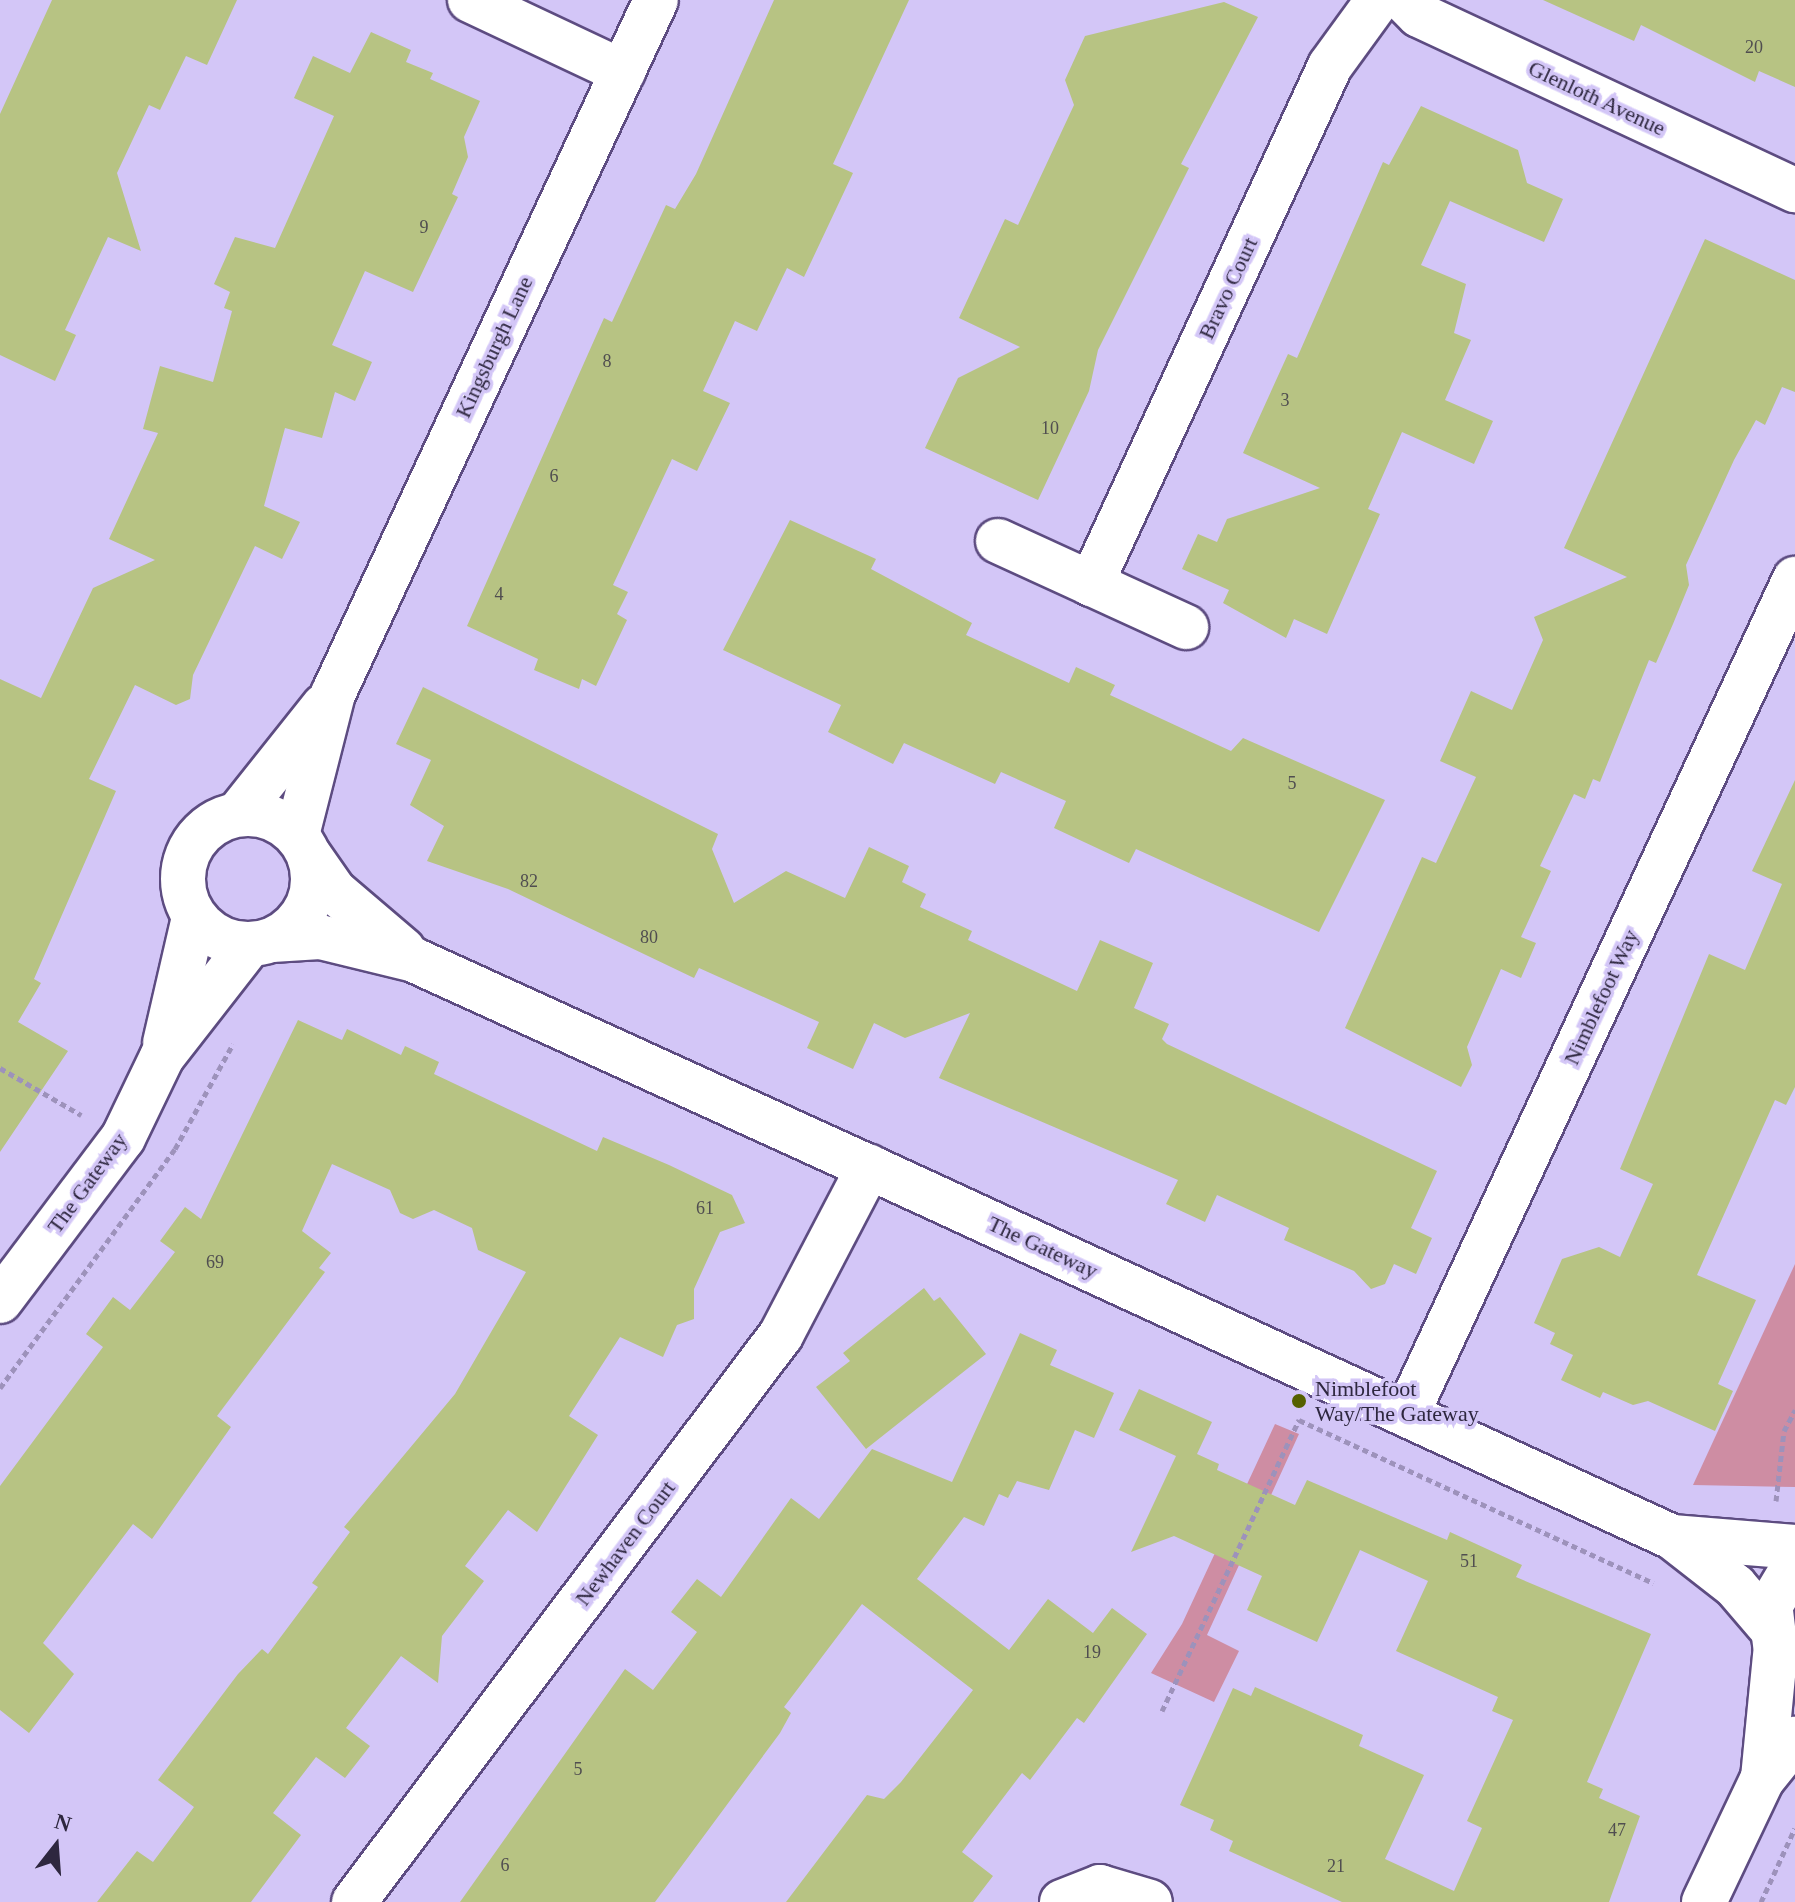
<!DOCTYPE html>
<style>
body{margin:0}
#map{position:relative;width:1795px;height:1902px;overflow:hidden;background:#d3c6f7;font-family:"Times New Roman",serif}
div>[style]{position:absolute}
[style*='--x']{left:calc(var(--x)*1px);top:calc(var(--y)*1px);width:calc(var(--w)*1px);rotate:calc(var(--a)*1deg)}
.green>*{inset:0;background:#ce8da3}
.building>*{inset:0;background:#b7c383}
.path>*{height:5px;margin-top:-2.5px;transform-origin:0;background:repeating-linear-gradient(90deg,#9d92bb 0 6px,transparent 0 10px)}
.roads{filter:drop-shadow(2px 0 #5d4c81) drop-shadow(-2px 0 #5d4c81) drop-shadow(0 2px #5d4c81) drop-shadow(0 -2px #5d4c81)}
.minor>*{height:44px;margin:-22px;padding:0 22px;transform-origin:22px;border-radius:22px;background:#fff}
.minor>.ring{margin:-22px;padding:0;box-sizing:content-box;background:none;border:44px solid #fff;border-radius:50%}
.dots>*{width:22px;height:22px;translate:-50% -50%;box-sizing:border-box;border:4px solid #d3c6f7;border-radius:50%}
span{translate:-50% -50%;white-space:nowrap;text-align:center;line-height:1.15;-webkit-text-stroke:7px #d3c6f7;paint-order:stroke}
.number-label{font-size:18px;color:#504e50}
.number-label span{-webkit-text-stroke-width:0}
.street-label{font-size:22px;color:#2e273f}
.poi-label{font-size:22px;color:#2e273f}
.left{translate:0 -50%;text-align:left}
.north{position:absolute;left:16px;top:1806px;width:80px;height:80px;-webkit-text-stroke:6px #d3c6f7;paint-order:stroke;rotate:17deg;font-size:22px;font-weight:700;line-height:32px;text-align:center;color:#2e273f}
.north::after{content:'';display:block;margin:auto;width:28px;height:36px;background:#2e273f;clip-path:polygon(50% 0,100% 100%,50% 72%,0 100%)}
</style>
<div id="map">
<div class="green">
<div style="clip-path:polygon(1795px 1264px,1795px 1487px,1693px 1485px)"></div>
<div style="clip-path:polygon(1275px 1424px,1299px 1434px,1207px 1635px,1239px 1651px,1214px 1702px,1151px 1673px,1182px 1624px)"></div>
</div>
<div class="building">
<div style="clip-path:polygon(52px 0,237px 0,207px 65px,186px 56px,160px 110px,149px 105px,117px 173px,141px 251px,108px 237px,65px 330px,76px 335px,55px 381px,0 355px,0 114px)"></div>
<div style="clip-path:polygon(774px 0,909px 0,833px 164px,853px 173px,804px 277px,787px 268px,757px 331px,735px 321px,703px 391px,730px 403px,697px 471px,672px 459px,613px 585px,628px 592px,617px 614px,627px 620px,596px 686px,582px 679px,579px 689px,534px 670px,538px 659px,467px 626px,604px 318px,612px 322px,666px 205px,675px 209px,696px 174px)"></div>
<div style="clip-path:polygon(1543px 0,1795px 0,1795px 87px,1759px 71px,1755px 82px,1641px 25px,1634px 41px)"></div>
<div style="clip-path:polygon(1224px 2px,1258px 17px,1181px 164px,1189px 168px,1098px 350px,1089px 391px,1038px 500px,925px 448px,958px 378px,1020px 347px,959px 318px,1005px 219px,1018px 225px,1074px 105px,1065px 80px,1085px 36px)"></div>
<div style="clip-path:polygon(371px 32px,411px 50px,406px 62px,433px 73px,430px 79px,480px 101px,464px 137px,468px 157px,452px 194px,458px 197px,413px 292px,365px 271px,332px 345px,372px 362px,355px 401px,335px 392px,322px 438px,285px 428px,264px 506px,300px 522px,282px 559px,255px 546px,193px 675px,190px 699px,176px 705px,135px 685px,89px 779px,116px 791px,34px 979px,41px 983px,18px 1022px,68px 1051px,0 1152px,0 679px,41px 698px,93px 588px,155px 560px,109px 539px,158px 433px,143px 429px,160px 366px,213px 382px,232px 311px,224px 308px,230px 292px,214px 284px,235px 237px,275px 248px,334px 116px,294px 98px,313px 56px,350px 73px)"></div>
<div style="clip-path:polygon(1421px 106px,1518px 150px,1527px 183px,1563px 199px,1544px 242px,1450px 201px,1421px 265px,1466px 284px,1454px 333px,1471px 340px,1445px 400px,1493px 421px,1474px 464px,1402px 432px,1368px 509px,1380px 514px,1327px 634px,1294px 619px,1286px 638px,1223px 603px,1229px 590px,1182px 569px,1198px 534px,1217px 542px,1227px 519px,1320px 488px,1243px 453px,1288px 354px,1297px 358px,1383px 162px,1389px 165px)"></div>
<div style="clip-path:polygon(1705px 239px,1795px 280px,1795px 392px,1782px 387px,1765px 425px,1756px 420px,1734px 460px,1686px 565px,1689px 585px,1673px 624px,1656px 663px,1649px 660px,1600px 782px,1593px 779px,1585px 799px,1574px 794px,1540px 866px,1551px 871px,1521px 937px,1536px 943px,1521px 978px,1501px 969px,1467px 1047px,1472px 1065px,1461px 1087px,1345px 1028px,1422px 857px,1436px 863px,1476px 777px,1440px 761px,1471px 691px,1512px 710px,1543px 640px,1534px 617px,1627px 577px,1564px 548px)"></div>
<div style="clip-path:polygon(790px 520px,876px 559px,871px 569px,972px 623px,966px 635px,1069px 683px,1076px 667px,1115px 685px,1110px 695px,1231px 751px,1243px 738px,1385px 800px,1319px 932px,1136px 849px,1129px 863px,1054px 828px,1066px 801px,1001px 772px,995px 784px,904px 743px,893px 764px,828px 732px,841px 705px,723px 650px)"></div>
<div style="clip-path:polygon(423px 687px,718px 834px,712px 849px,734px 903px,786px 871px,845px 898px,869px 847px,909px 866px,902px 882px,926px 894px,920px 907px,972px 931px,968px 940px,1077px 991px,1100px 940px,1153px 963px,1134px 1008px,1169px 1024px,1162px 1039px,1167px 1044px,1437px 1171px,1411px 1228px,1432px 1238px,1416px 1274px,1394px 1264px,1385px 1284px,1371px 1289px,1354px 1271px,1284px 1240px,1289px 1228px,1217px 1195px,1205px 1222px,1166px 1204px,1178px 1180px,939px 1078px,970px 1013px,905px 1038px,874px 1023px,853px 1069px,807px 1048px,819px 1022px,699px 968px,694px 978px,508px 889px,427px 861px,444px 826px,410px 805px,431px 760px,396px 744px)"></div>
<div style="clip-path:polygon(1795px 780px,1795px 1087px,1786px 1105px,1775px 1100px,1697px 1275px,1756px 1300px,1718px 1384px,1733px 1391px,1715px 1431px,1648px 1401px,1633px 1405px,1603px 1392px,1600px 1398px,1561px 1380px,1573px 1355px,1550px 1344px,1555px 1333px,1534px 1323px,1562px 1259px,1599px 1247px,1620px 1257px,1653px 1184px,1620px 1169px,1709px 954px,1745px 970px,1782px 884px,1752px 871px)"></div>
<div style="clip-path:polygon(298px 1020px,342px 1040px,347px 1029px,401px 1055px,405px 1046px,439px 1062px,434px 1074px,597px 1151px,603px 1137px,669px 1165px,732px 1195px,745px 1223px,720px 1232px,694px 1289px,694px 1319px,677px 1325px,663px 1357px,620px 1337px,569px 1416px,598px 1435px,537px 1532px,508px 1510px,465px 1566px,484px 1581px,442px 1636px,438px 1683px,401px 1656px,346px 1728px,370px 1746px,345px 1778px,316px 1757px,273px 1813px,301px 1835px,251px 1902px,97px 1902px,137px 1851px,153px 1862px,194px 1807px,158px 1780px,238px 1674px,262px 1649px,268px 1654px,318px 1587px,312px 1583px,350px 1532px,344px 1527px,455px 1394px,526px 1272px,478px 1250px,472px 1228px,434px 1210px,413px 1219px,400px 1213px,390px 1190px,332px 1164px,302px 1231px,331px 1253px,319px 1268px,325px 1272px,217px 1416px,231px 1427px,152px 1539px,133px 1524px,43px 1643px,74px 1674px,29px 1733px,0 1710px,0 1486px,103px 1347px,86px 1334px,113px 1297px,130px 1310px,175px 1252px,160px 1241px,185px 1207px,201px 1219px)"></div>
<div style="clip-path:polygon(924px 1288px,934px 1301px,940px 1297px,986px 1354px,866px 1449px,816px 1387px,850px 1361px,843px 1353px)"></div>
<div style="clip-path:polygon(1020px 1333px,1057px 1350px,1050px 1365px,1114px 1393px,1094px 1438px,1075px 1430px,1049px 1490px,1017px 1481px,1008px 1498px,999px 1494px,984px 1526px,964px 1517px,917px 1579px,1009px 1650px,1048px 1599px,1093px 1633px,1112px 1608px,1147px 1634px,1084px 1723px,1077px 1718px,1030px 1780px,1022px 1773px,962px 1852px,993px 1876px,973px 1902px,786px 1902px,867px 1795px,884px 1799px,901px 1782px,973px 1690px,862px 1604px,784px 1707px,791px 1713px,780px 1733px,655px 1902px,460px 1902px,625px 1669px,653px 1690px,697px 1632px,671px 1612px,697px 1579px,721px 1597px,791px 1498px,819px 1519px,872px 1449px,952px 1482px)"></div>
<div style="clip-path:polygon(1139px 1389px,1212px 1422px,1197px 1454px,1219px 1464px,1217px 1470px,1295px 1505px,1307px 1480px,1447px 1540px,1450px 1532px,1522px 1565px,1516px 1577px,1651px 1634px,1587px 1782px,1603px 1789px,1599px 1798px,1640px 1816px,1609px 1902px,1342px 1902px,1229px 1851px,1233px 1841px,1210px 1830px,1214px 1820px,1180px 1805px,1233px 1688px,1251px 1696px,1255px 1687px,1363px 1735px,1359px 1746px,1424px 1775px,1385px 1859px,1454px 1891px,1482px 1828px,1467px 1821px,1513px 1720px,1492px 1711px,1498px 1697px,1396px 1651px,1428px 1581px,1360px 1550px,1317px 1642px,1247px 1610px,1262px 1576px,1174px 1536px,1131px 1552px,1176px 1456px,1119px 1430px)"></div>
</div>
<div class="path">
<div style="--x:0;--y:1068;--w:94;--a:30.1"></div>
<div style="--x:0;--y:1388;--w:296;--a:-53.8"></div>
<div style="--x:175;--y:1149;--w:120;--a:-61.1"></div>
<div style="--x:1776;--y:1501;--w:70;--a:-83.5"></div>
<div style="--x:1784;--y:1431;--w:24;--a:-62"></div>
<div style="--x:1162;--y:1711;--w:322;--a:-64.8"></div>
<div style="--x:1299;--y:1420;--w:390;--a:24.7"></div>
<div style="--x:1761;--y:1902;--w:81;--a:-65.3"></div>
</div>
<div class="roads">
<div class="minor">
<div style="--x:470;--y:0;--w:169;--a:25.2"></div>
<div style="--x:1404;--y:0;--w:21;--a:45"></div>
<div style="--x:1419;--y:15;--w:415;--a:25"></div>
<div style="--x:998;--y:541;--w:207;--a:24.6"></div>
<div style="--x:1091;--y:584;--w:570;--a:-65.23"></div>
<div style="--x:1330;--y:66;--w:82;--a:-54"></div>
<div class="ring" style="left:183px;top:814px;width:86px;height:86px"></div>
<div style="--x:238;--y:814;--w:138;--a:-51.5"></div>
<div style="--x:297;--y:835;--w:146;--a:-75.7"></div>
<div style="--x:333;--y:694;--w:765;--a:-65.04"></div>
<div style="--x:309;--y:855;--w:44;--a:55.2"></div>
<div style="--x:334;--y:891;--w:91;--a:40.5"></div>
<div style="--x:272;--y:940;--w:48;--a:-3.6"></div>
<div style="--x:320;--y:937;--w:97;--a:13.7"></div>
<div style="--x:414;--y:960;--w:500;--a:24.5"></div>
<div style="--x:869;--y:1167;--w:884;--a:24.74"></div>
<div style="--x:1672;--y:1537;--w:80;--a:37.9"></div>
<div style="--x:1735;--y:1586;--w:54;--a:49.5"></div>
<div style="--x:165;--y:1043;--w:129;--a:-77"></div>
<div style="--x:0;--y:1301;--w:204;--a:-53"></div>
<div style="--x:123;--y:1138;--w:90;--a:-64.3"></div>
<div style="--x:162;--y:1057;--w:143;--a:-52.1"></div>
<div style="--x:1407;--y:1414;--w:921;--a:-65.08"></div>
<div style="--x:1672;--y:1537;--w:123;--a:4.6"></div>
<div style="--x:1775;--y:1644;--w:38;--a:-97"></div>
<div style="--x:1770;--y:1606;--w:49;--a:-59.2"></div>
<div style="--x:1763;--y:1778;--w:133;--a:-84.4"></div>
<div style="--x:354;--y:1902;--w:710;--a:-53.02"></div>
<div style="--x:781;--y:1335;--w:190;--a:-62.4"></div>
<div style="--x:1062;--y:1902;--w:41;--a:-21.5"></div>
<div style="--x:1100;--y:1887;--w:52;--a:16.7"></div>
<div style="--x:1704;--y:1902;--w:135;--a:-64.6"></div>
<div style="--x:1762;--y:1780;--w:53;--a:-51.2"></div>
</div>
</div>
<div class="dots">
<div style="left:1299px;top:1401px;background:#556000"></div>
</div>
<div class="number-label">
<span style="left:1754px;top:47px">20</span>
<span style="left:424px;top:227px">9</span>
<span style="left:607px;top:361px">8</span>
<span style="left:1285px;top:400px">3</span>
<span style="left:1050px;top:428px">10</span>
<span style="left:554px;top:476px">6</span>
<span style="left:499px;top:594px">4</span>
<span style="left:1292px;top:783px">5</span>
<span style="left:529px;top:881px">82</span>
<span style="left:649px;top:937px">80</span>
<span style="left:705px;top:1208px">61</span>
<span style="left:215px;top:1262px">69</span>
<span style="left:1469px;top:1561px">51</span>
<span style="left:1092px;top:1652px">19</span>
<span style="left:578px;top:1769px">5</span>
<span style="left:1617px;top:1830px">47</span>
<span style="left:505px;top:1865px">6</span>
<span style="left:1336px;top:1866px">21</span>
</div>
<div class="street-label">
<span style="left:1597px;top:98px;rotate:25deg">Glenloth Avenue</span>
<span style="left:1228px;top:288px;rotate:-65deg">Bravo Court</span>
<span style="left:494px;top:347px;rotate:-65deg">Kingsburgh Lane</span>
<span style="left:1601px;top:997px;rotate:-65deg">Nimblefoot Way</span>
<span style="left:87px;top:1183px;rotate:-54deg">The Gateway</span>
<span style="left:1043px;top:1247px;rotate:25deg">The Gateway</span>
<span style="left:625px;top:1543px;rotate:-53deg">Newhaven Court</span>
</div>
<div class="poi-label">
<span class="left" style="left:1315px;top:1401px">Nimblefoot<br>Way/The Gateway</span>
</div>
<div class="north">N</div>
</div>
